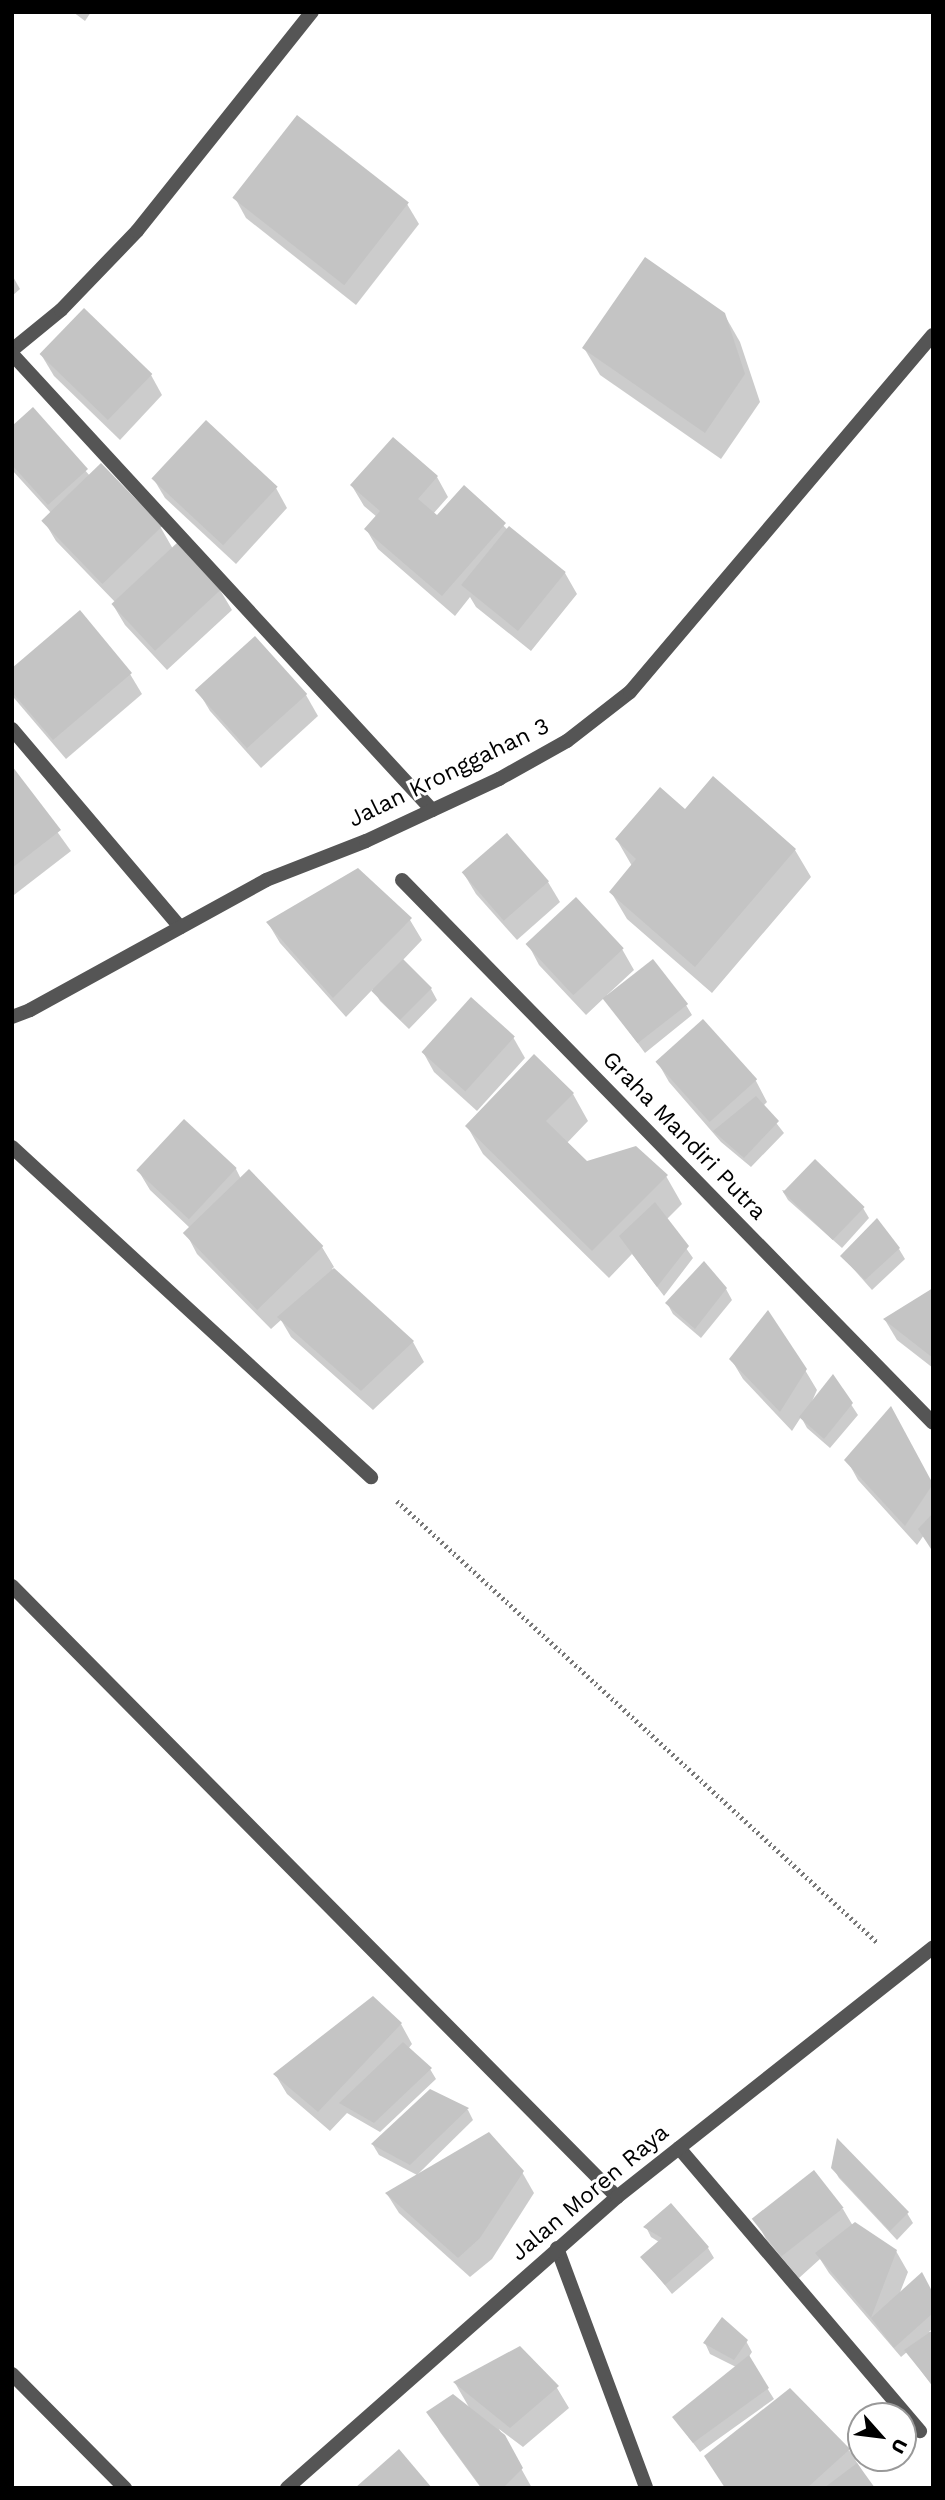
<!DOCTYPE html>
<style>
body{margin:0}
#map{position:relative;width:945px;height:2500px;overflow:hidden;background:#fff;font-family:"Work Sans",sans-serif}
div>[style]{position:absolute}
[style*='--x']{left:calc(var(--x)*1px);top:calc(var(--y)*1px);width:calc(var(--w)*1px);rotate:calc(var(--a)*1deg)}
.shadow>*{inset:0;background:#0003}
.building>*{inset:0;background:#c4c4c4;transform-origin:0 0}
.path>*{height:4.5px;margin-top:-2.25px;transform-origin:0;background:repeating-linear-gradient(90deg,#777 0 2px,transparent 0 5.5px)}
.lane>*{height:14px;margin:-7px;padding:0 7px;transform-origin:7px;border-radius:7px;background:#555}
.street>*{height:14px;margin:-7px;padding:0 7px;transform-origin:7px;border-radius:7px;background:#555}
span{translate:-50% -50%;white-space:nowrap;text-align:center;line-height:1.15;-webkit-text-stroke:6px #fff;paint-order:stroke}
.street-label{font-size:23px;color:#000}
.frame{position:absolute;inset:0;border:14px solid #000;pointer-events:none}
.north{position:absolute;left:847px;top:2402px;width:70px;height:70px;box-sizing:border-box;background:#fff;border:2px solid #999;border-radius:50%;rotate:118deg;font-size:19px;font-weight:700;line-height:28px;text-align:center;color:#000}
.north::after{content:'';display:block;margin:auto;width:24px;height:32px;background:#000;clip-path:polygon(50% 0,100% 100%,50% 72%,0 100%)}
</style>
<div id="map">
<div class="shadow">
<div style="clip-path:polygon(73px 12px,91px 12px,85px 21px)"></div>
<div style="clip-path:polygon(235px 198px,407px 204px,419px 224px,356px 305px,246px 218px)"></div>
<div style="clip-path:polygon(12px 275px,20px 289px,12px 296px)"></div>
<div style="clip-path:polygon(724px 314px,740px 342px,760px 402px,721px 459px,600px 375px,584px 348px)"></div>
<div style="clip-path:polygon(42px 356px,151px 375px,162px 395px,120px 440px,54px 376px)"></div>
<div style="clip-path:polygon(33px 410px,90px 476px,161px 528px,173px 549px,220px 590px,232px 610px,167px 670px,125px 625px,113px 605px,116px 603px,56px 541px,44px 521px,52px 514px,12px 470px,12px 428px)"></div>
<div style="clip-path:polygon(437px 477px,448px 497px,433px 514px,437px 518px,464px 487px,508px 530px,565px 573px,577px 594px,531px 651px,476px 607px,470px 597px,455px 616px,378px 549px,366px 529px,377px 517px,364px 506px,352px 486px)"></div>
<div style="clip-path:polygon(153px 478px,276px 488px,287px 508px,236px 564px,165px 498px)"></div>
<div style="clip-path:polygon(255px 639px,306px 695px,318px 716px,261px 768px,210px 711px,198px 691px)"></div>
<div style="clip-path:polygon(12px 670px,130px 674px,142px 694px,66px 759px,14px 698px)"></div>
<div style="clip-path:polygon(12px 769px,71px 851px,14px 895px,12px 893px)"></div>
<div style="clip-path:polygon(686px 812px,795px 850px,811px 877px,712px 993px,627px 919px,611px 892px,632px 866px,617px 840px)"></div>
<div style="clip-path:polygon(464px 874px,548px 882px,560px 902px,517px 940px,476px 894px)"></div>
<div style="clip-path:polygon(410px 920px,422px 940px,402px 961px,431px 989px,437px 1000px,409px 1029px,380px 1001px,373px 989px,346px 1017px,280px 943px,268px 923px)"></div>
<div style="clip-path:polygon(528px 944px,622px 949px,634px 970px,607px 995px,609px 997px,686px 1005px,692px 1015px,645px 1053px,604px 998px,586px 1015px,539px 965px)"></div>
<div style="clip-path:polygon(703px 1021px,756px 1081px,767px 1102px,763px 1106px,784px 1133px,751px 1167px,721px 1142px,669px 1082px,657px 1061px)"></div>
<div style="clip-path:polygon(513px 1037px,525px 1058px,477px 1111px,434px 1072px,423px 1052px)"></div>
<div style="clip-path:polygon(573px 1094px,588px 1121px,566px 1144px,586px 1163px,666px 1176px,682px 1204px,666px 1220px,693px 1258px,664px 1296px,632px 1254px,609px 1278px,483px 1154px,467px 1126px)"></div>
<div style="clip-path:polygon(184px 1122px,236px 1169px,241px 1179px,322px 1247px,334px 1267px,332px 1269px,413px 1342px,424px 1362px,373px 1410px,291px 1337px,281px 1320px,271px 1329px,197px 1254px,186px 1233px,191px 1229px,150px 1190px,138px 1170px)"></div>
<div style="clip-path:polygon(782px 1190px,863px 1208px,869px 1218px,842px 1248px,788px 1200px)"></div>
<div style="clip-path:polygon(899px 1249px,905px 1259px,872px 1290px,842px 1256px)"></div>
<div style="clip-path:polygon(726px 1289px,732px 1300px,701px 1338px,673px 1314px,667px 1303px)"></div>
<div style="clip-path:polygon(933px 1290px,933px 1368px,897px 1340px,885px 1320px)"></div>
<div style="clip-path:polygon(731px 1359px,805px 1370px,817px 1390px,810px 1406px,833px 1377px,858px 1415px,830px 1448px,807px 1428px,801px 1417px,792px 1431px,743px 1379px)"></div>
<div style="clip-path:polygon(902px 1429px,933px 1486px,933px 1550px,924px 1535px,917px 1545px,858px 1480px,847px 1460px)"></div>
<div style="clip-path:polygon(401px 2024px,412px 2044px,408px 2049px,430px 2069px,436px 2079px,380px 2132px,347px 2113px,330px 2131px,287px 2094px,275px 2074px)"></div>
<div style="clip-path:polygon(431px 2091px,468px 2110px,473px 2120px,417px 2175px,379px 2155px,373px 2145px)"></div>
<div style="clip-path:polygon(833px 2168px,907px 2213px,913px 2223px,897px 2240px,839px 2178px)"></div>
<div style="clip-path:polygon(522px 2172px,534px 2193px,492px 2259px,470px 2277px,399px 2213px,387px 2194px)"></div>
<div style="clip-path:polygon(843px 2209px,853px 2226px,896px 2251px,908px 2272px,899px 2295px,933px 2295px,933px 2328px,929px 2332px,933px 2332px,933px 2387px,907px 2352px,901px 2357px,829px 2273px,820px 2259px,799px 2278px,766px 2239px,755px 2219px)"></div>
<div style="clip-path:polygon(646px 2227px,708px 2248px,714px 2258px,672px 2294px,642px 2257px,659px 2242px,651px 2237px)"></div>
<div style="clip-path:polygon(746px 2341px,752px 2352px,748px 2358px,774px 2399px,700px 2452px,674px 2418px,736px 2367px,710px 2354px,705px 2343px)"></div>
<div style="clip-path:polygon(455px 2383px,557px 2388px,569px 2408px,523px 2447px,499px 2429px,532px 2488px,481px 2488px,440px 2432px,429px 2412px,470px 2409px)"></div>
<div style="clip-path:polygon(849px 2450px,873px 2488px,725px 2488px)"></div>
</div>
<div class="building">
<div style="left:297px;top:115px;width:142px;height:105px;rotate:38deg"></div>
<div style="clip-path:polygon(645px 257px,725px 313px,745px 374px,705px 433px,582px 348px)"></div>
<div style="left:84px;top:308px;width:95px;height:64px;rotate:44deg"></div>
<div style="clip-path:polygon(33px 407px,88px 469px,48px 505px,12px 465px,12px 426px)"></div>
<div style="left:206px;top:420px;width:98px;height:80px;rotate:43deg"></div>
<div style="clip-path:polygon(393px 437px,438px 476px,418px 499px,437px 515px,464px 485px,506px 523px,442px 596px,364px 529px,380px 511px,350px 485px)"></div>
<div style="left:101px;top:463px;width:88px;height:83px;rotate:46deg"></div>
<div style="left:509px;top:526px;width:73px;height:76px;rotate:39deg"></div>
<div style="left:178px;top:542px;width:64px;height:91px;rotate:47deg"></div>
<div style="clip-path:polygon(80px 610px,132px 673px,53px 740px,12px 692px,12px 668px)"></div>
<div style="left:255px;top:636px;width:78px;height:81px;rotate:48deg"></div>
<div style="clip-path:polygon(12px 766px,61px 830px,12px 868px)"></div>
<div style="clip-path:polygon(713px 776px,796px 849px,695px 967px,609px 892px,636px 859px,615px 839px,660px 787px,685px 809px)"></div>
<div style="left:507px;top:833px;width:64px;height:60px;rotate:49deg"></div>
<div style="clip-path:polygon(358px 868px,412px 918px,333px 998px,266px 922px)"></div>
<div style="left:576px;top:897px;width:70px;height:69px;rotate:47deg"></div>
<div style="left:403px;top:959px;width:41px;height:45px;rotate:45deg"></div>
<div style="left:653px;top:959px;width:57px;height:64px;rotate:52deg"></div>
<div style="left:471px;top:997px;width:59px;height:74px;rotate:42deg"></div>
<div style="left:703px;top:1019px;width:81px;height:64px;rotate:48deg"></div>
<div style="clip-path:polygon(534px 1054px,574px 1093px,546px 1121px,587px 1161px,636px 1146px,668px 1175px,592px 1251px,465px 1126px)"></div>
<div style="clip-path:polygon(756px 1096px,779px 1121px,744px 1158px,713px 1131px)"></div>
<div style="left:184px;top:1119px;width:72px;height:70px;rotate:43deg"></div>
<div style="left:815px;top:1159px;width:69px;height:46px;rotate:44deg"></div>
<div style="left:249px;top:1169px;width:107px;height:92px;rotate:46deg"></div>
<div style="clip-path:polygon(655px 1202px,689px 1246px,657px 1287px,619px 1236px)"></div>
<div style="clip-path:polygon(877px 1218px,900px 1248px,865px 1280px,840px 1256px)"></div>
<div style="clip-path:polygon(704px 1261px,727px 1288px,695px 1329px,665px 1303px)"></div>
<div style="clip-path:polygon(334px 1268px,414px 1341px,361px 1391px,277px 1317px)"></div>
<div style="clip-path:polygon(933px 1288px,933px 1358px,883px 1319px)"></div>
<div style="clip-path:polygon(768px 1310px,807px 1369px,780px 1412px,729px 1359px)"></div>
<div style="clip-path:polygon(833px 1374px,853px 1403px,824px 1439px,799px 1417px)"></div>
<div style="clip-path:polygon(891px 1406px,933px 1484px,905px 1526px,844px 1460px)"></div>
<div style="clip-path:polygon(933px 1513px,933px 1552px,918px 1529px)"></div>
<div style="clip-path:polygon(373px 1996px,402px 2023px,318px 2112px,273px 2074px)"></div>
<div style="clip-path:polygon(403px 2042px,432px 2068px,374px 2123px,339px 2103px)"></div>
<div style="clip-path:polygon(430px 2089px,469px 2108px,410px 2165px,371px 2144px)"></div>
<div style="clip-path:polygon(489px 2132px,524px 2171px,480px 2238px,458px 2258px,385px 2193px)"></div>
<div style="clip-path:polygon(837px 2138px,909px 2212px,890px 2231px,831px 2168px)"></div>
<div style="left:814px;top:2170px;width:48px;height:79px;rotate:52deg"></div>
<div style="clip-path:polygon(671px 2203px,709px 2247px,665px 2285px,640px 2257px,662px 2238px,643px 2227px)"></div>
<div style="clip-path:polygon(855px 2222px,897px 2250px,871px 2318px,815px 2253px)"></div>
<div style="clip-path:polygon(922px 2272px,933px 2293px,933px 2313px,894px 2348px,871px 2318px)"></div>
<div style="clip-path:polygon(722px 2317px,748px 2340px,734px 2360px,703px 2343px)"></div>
<div style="clip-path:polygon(933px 2330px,933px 2386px,904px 2350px)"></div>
<div style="clip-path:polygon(520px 2346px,559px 2386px,510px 2428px,453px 2382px)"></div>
<div style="clip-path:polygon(749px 2355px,769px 2388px,693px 2443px,672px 2417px)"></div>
<div style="clip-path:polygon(790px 2388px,850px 2449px,807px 2488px,725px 2488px,704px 2456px)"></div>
<div style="clip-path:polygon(453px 2394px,505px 2435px,523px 2468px,503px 2488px,482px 2488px,426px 2412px)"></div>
<div style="clip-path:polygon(399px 2449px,432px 2488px,355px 2488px)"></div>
<div style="clip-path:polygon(857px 2463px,875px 2488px,824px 2488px)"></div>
</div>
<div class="path">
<div style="--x:397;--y:1501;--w:653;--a:42.58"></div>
</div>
<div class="lane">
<div style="--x:12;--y:1147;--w:488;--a:42.6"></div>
</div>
<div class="street">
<div style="--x:12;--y:350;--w:63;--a:-39.2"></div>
<div style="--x:61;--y:310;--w:110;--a:-46.1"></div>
<div style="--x:137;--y:231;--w:280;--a:-51.4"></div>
<div style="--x:12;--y:354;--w:620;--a:47.35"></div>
<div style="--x:12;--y:729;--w:260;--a:49.7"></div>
<div style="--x:402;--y:880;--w:759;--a:45.64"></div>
<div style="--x:12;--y:1017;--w:19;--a:-21"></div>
<div style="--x:30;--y:1010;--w:269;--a:-28.8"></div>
<div style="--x:266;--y:880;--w:107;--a:-21.3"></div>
<div style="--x:366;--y:841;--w:147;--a:-25"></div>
<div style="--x:499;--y:779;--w:78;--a:-29.2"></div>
<div style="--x:567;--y:741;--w:80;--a:-37.9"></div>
<div style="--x:630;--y:692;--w:468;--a:-49.7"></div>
<div style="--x:12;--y:1586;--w:860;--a:45.28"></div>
<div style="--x:679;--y:2148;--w:372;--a:49.6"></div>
<div style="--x:557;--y:2248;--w:255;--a:69.6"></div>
<div style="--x:12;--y:2374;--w:161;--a:45.3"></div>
<div style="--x:287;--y:2488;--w:440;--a:-41.4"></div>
<div style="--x:617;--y:2197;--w:403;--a:-38.3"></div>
</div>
<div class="street-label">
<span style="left:449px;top:773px;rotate:-26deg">Jalan Kronggahan 3</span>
<span style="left:684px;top:1136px;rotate:46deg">Graha Mandiri Putra</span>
<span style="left:590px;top:2193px;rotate:-40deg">Jalan Moren Raya</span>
</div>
<div class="frame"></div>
<div class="north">U</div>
</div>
